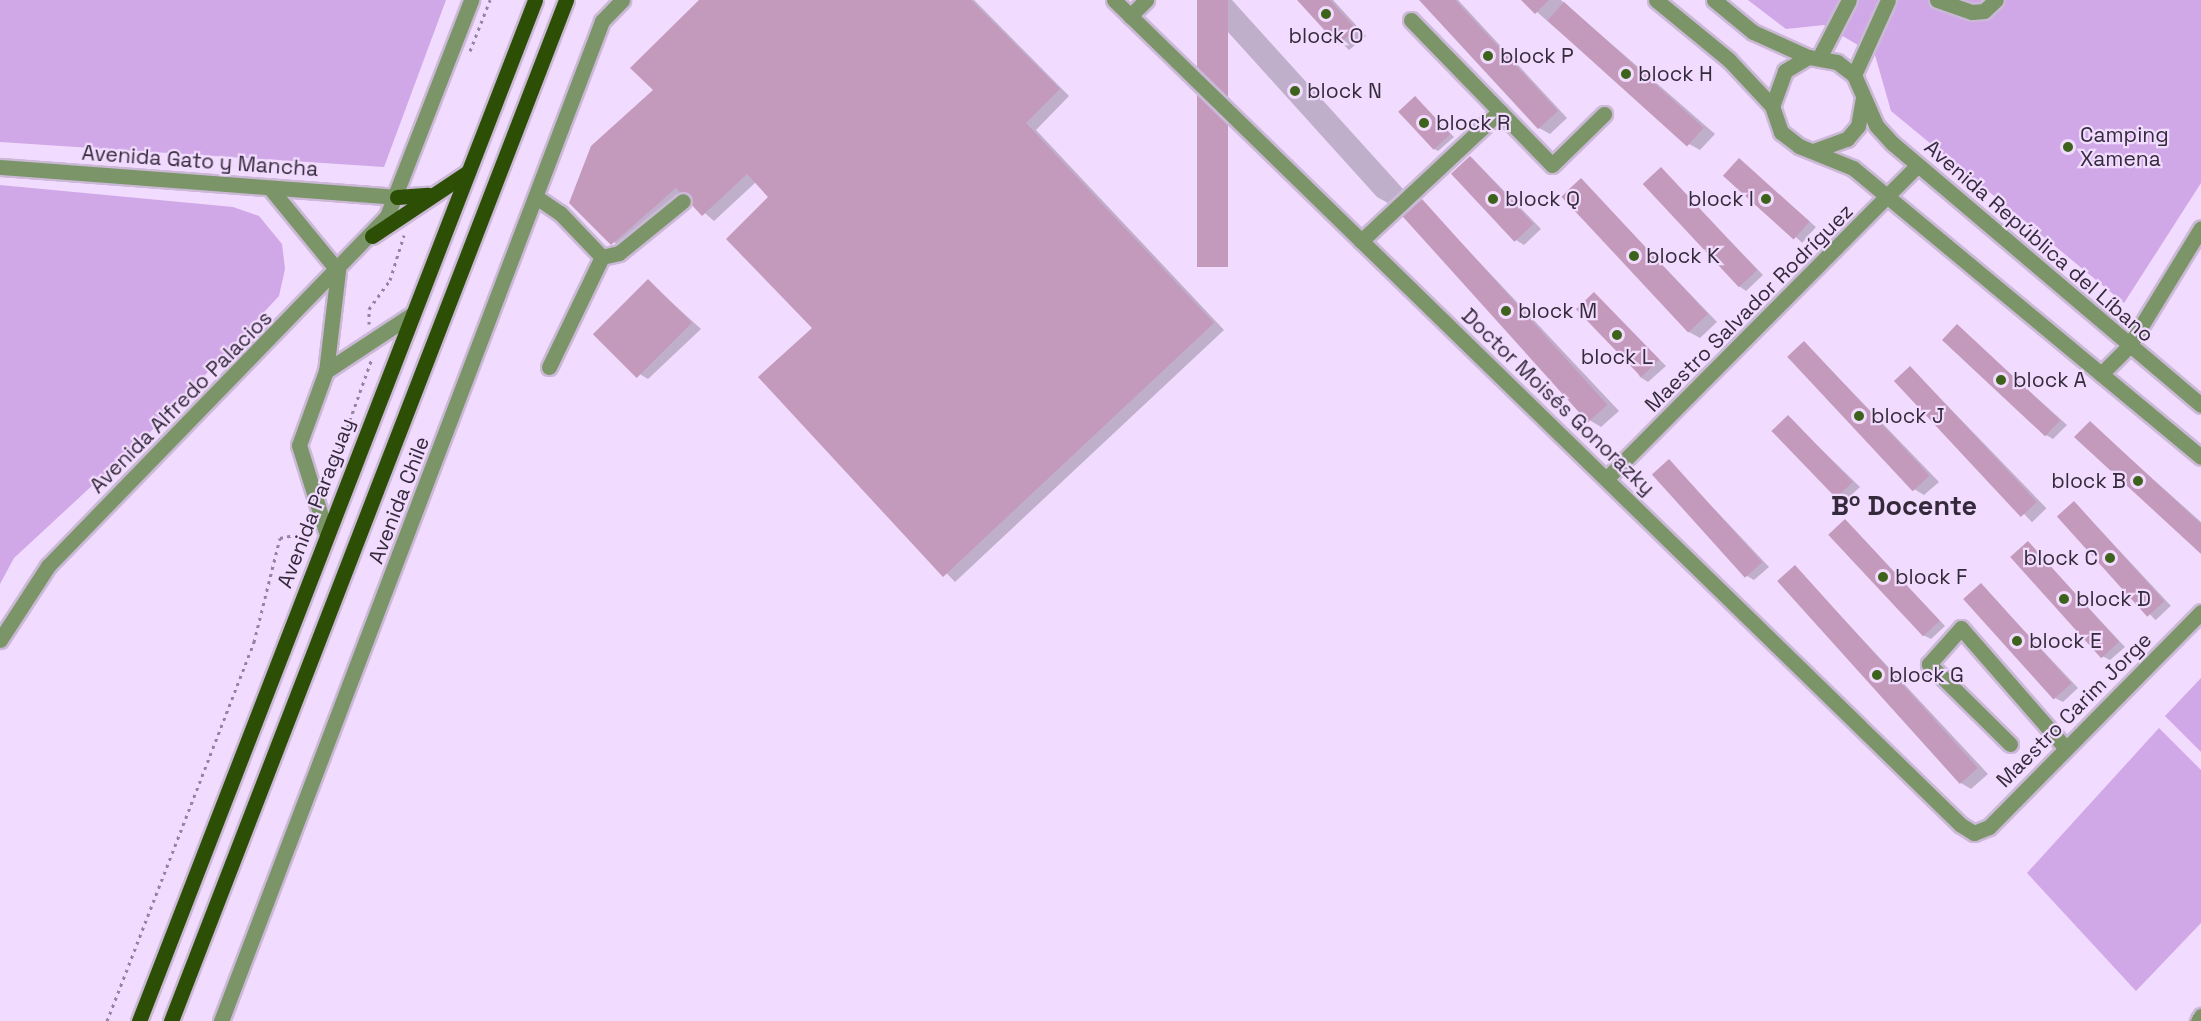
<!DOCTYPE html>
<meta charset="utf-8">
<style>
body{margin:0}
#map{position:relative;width:2201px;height:1021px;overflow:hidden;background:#f1dbfe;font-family:"Space Grotesk",sans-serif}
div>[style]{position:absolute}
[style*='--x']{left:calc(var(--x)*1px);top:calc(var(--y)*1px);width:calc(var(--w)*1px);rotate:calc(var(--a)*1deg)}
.green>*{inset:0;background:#d0a8e7}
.shadow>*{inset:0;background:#0003;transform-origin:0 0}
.building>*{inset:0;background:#c39abb;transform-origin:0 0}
.path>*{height:3px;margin-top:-1.5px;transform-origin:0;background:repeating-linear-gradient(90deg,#95849f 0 3px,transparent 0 7.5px)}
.roads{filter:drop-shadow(2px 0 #cbb8d7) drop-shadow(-2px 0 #cbb8d7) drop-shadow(0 2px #cbb8d7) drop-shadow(0 -2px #cbb8d7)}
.minor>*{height:15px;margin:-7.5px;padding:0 7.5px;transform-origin:7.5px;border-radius:7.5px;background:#7b9569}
.major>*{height:15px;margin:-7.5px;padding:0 7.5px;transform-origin:7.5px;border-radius:7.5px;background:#2c4f05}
.dots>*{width:16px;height:16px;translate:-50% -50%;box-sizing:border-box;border:3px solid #f1dbfe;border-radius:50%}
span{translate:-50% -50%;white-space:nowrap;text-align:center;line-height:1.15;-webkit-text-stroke:4.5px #f1dbfe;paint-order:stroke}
.poi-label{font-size:21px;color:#352a3b}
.left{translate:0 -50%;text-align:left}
.right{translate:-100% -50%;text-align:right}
.street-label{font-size:21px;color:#352a3b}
.district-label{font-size:27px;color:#352a3b;font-weight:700}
</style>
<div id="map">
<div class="green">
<div style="clip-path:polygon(0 0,446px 0,384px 167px,0 142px)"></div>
<div style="clip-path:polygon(1748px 0,2201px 0,2201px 183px,2124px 303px,1891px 111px,1875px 55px,1824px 25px,1786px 29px)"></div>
<div style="clip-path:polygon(0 185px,233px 207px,259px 216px,282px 244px,285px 269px,279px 296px,163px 420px,14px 558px,0 584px)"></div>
<div style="clip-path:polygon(2201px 678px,2201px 752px,2165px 716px)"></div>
<div style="clip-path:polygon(2159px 728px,2201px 770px,2201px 923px,2136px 991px,2027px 873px)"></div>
</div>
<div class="shadow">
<div style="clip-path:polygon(701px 0,974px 0,1069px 96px,1036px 130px,1224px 330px,955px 582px,761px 378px,814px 328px,771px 197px,756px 182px,714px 221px,685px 196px,623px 250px,571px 203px,655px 90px)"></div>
<div style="clip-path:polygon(1199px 0,1232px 0,1403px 189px,1388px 203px,1377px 197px)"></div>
<div style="clip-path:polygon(1299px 0,1333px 0,1366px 36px,1349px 50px)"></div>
<div style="clip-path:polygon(1421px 0,1458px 0,1567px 118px,1550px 134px,1539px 128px)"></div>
<div style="clip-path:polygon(1523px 0,1561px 0,1715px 134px,1700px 150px,1689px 144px)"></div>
<div style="clip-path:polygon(1415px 98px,1454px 137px,1438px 151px,1433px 148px)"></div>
<div style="clip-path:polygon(1471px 157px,1541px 229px,1524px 245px,1516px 240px)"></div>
<div style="left:1739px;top:160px;width:102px;height:21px;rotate:41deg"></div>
<div style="clip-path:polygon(1661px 169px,1763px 275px,1746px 291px,1739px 286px)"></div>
<div style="clip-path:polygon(1581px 180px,1717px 322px,1700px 338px,1689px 332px)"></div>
<div style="clip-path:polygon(1422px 201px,1619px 411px,1601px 427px,1591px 421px)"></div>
<div style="clip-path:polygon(648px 281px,701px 329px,648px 379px,638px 373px)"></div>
<div style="clip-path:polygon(1594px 293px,1666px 366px,1648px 382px,1640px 377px)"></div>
<div style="clip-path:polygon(1957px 326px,2067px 425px,2053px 439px,2046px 435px)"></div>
<div style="clip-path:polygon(1805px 343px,1939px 482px,1924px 495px,1914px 489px)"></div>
<div style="left:1911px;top:368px;width:195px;height:20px;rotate:46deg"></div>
<div style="clip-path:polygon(1788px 417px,1860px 487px,1845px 501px,1838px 496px)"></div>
<div style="clip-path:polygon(2090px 423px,2201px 522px,2201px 552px)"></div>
<div style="clip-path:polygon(1669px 461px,1769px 567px,1754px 580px,1747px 576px)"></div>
<div style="left:2074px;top:502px;width:142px;height:21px;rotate:47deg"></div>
<div style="clip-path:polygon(1845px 521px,1945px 626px,1931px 639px,1923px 635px)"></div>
<div style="clip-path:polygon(2028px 543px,2125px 647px,2110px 660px,2102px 656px)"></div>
<div style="clip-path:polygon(1795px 567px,1988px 774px,1971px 789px,1961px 783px)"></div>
<div style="clip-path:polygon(1981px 585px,2078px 688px,2063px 702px,2055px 698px)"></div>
</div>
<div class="building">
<div style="clip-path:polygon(699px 0,971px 0,1060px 89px,1026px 123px,1214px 323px,943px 577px,758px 377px,812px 328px,726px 239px,768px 197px,747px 174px,702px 216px,676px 188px,611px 245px,569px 203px,591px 146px,653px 90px,630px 68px)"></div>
<div style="left:1197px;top:0;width:31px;height:267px"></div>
<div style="clip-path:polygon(1297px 0,1330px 0,1356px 29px,1338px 45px)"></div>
<div style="clip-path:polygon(1419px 0,1455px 0,1558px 111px,1538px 129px)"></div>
<div style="clip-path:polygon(1521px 0,1549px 0,1535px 14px)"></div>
<div style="left:1564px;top:2px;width:188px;height:25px;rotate:42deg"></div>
<div style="left:1415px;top:96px;width:52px;height:23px;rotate:47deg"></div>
<div style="left:1470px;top:156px;width:93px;height:26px;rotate:47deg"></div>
<div style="left:1739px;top:158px;width:95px;height:24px;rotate:42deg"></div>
<div style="left:1661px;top:167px;width:141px;height:25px;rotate:47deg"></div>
<div style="left:1581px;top:178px;width:186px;height:27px;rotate:47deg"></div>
<div style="left:1422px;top:199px;width:277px;height:26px;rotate:48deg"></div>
<div style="left:648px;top:279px;width:62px;height:78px;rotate:45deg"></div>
<div style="left:1594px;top:292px;width:94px;height:25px;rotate:46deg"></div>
<div style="left:1957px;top:324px;width:141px;height:22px;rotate:43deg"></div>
<div style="left:1804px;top:341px;width:184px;height:23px;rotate:47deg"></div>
<div style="left:1910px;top:366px;width:186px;height:22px;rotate:47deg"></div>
<div style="left:1788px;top:415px;width:93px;height:23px;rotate:46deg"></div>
<div style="clip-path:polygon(2090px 421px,2201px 524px,2201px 554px,2074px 437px)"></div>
<div style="left:1669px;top:459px;width:139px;height:23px;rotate:48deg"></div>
<div style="left:2074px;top:501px;width:135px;height:23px;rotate:48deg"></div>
<div style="left:1845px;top:519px;width:139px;height:23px;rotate:47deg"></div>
<div style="left:2028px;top:541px;width:136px;height:24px;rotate:48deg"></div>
<div style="left:1795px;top:565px;width:273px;height:24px;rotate:48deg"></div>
<div style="left:1981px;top:583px;width:135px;height:24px;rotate:48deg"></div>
</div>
<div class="path">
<div style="--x:470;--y:51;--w:55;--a:-68.6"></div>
<div style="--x:369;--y:324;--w:15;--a:-90"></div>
<div style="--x:369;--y:309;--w:36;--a:-54"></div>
<div style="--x:390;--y:280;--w:47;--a:-72.7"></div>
<div style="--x:327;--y:484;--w:134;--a:-70.3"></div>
<div style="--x:107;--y:1021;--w:407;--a:-68.8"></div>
<div style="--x:254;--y:642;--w:107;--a:-76"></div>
<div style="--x:280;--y:538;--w:30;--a:-12"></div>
</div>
<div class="roads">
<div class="minor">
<div style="--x:1114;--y:0;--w:1182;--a:44.25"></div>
<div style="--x:1961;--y:825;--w:15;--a:32"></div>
<div style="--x:1974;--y:833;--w:16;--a:-22"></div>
<div style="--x:1989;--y:827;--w:302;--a:-45.4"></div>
<div style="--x:1656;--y:0;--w:94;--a:39.4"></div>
<div style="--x:1729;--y:60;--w:63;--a:46.9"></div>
<div style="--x:1714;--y:0;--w:50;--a:39.4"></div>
<div style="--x:1753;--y:32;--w:60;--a:24.4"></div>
<div style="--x:1937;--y:0;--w:37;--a:19"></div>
<div style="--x:1972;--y:12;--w:12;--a:-5"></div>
<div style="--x:1984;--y:11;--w:16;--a:-43"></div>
<div style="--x:1130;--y:16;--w:23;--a:-45"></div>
<div style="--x:1411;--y:20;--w:202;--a:45.8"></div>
<div style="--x:1552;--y:165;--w:73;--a:-44.4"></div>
<div style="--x:1819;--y:58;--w:65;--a:-62.7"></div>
<div style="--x:1854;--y:75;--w:82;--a:-65.6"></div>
<div style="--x:1816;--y:150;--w:33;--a:-20"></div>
<div style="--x:1847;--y:139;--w:17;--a:-50"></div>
<div style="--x:1858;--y:126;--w:29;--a:-80"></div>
<div style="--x:0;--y:167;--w:398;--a:4.3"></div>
<div style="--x:270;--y:188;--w:107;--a:50.7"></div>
<div style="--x:338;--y:271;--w:101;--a:96.8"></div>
<div style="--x:536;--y:197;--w:29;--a:34"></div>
<div style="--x:560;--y:213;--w:61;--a:46.3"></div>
<div style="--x:602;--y:257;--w:17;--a:-13"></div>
<div style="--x:619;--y:253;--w:82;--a:-39.1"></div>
<div style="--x:1361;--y:241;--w:190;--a:-43.1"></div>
<div style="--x:549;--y:367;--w:122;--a:-64.3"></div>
<div style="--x:2101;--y:374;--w:40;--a:-45"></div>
<div style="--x:2129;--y:346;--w:138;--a:-58.6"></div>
<div style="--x:2201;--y:405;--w:405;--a:-139.7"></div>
<div style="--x:1892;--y:143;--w:24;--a:-132"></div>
<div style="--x:1876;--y:125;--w:55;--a:-113.7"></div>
<div style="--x:1854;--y:75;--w:21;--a:-143"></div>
<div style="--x:1837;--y:62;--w:29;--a:-170"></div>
<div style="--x:1808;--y:57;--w:27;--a:149"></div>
<div style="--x:1785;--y:71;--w:37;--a:110"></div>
<div style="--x:1772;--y:106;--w:28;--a:71"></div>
<div style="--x:1781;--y:132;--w:23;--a:38"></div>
<div style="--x:1799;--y:146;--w:58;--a:22.2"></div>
<div style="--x:1853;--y:168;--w:452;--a:39.7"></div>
<div style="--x:1607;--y:478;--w:441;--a:-45.2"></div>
<div style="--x:327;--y:535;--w:94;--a:-107.3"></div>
<div style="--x:299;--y:445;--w:79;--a:-70"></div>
<div style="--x:326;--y:371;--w:102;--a:-33.4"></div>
<div style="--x:0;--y:640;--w:88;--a:-57"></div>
<div style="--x:48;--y:566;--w:487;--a:-45.9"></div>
<div style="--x:387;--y:216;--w:232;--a:-68.7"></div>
<div style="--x:2010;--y:744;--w:114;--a:-135.4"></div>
<div style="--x:1929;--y:664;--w:48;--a:-48.4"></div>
<div style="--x:1961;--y:628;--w:157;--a:48.9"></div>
<div style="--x:221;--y:1021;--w:1070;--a:-69.14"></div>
<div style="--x:602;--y:21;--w:29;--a:-46"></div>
<div style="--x:2198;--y:1021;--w:6;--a:-59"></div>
</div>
<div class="major">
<div style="--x:397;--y:197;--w:31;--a:-4"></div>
<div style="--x:372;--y:236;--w:115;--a:-33.7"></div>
<div style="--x:139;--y:1021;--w:1095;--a:-68.8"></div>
<div style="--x:171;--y:1021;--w:1095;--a:-68.85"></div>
</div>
</div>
<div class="dots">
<div style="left:1326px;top:14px;background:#3d621b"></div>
<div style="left:1488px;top:56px;background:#3d621b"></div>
<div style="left:1626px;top:74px;background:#3d621b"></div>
<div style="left:1295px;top:91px;background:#3d621b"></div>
<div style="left:1424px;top:123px;background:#3d621b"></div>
<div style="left:2068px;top:147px;background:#3d621b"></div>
<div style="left:1493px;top:199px;background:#3d621b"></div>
<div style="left:1766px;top:199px;background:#3d621b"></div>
<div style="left:1634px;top:256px;background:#3d621b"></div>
<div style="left:1506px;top:311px;background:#3d621b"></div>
<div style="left:1617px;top:335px;background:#3d621b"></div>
<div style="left:2001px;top:380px;background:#3d621b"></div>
<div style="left:1859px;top:416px;background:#3d621b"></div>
<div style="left:2138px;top:481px;background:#3d621b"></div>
<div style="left:2110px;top:558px;background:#3d621b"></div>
<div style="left:1883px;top:577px;background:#3d621b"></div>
<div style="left:2064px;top:599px;background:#3d621b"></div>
<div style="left:2017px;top:641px;background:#3d621b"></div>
<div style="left:1877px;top:675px;background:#3d621b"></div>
</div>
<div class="poi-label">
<span style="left:1326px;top:36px">block O</span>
<span class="left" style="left:1500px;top:56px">block P</span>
<span class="left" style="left:1638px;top:74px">block H</span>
<span class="left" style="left:1307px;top:91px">block N</span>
<span class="left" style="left:1436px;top:123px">block R</span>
<span class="left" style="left:2080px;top:147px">Camping<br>Xamena</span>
<span class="left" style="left:1505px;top:199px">block Q</span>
<span class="right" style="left:1754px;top:199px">block I</span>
<span class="left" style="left:1646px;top:256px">block K</span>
<span class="left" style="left:1518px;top:311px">block M</span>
<span style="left:1617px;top:357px">block L</span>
<span class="left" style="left:2013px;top:380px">block A</span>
<span class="left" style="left:1871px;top:416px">block J</span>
<span class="right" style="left:2126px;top:481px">block B</span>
<span class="right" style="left:2098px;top:558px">block C</span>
<span class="left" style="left:1895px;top:577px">block F</span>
<span class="left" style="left:2076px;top:599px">block D</span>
<span class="left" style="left:2029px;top:641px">block E</span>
<span class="left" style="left:1889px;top:675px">block G</span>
</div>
<div class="street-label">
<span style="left:200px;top:161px;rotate:4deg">Avenida Gato y Mancha</span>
<span style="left:2039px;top:241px;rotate:41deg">Avenida República del Líbano</span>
<span style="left:1749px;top:308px;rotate:-45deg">Maestro Salvador Rodríguez</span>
<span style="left:181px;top:402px;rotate:-45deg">Avenida Alfredo Palacios</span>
<span style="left:1558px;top:402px;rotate:44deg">Doctor Moisés Gonorazky</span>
<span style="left:399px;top:500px;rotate:-69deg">Avenida Chile</span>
<span style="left:316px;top:503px;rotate:-69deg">Avenida Paraguay</span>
<span style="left:2074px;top:710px;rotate:-45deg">Maestro Carim Jorge</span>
</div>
<div class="district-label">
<span style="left:1904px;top:506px">Bº Docente</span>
</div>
</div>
